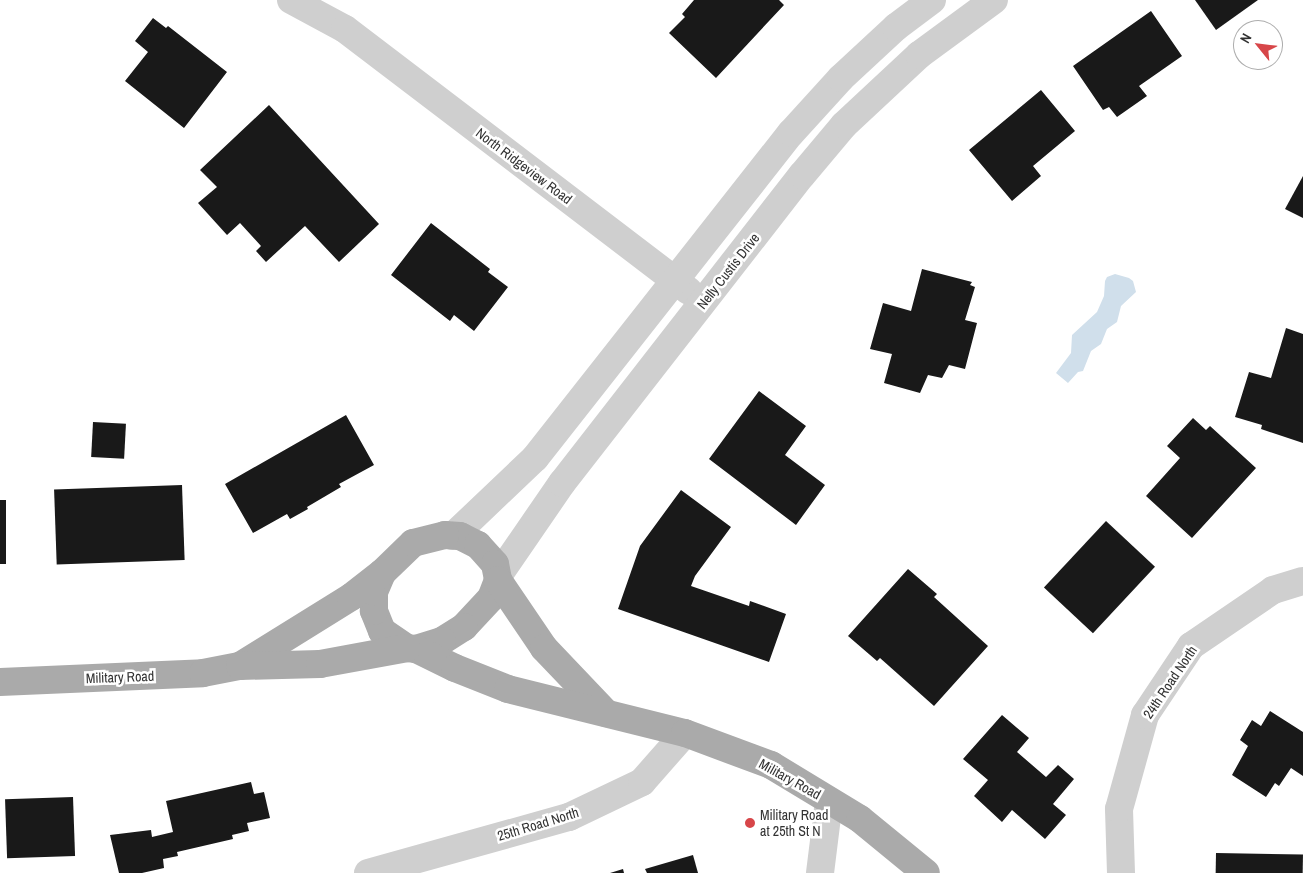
<!DOCTYPE html>
<style>
body{margin:0}
#map{position:relative;width:1303px;height:873px;overflow:hidden;background:#fff;font-family:"Archivo Narrow",sans-serif}
div>[style]{position:absolute}
[style*='--x']{left:calc(var(--x)*1px);top:calc(var(--y)*1px);width:calc(var(--w)*1px);rotate:calc(var(--a)*1deg)}
.water>*{inset:0;background:#d0dfeb}
.building>*{inset:0;background:#191919;transform-origin:0 0}
.minor>*{height:28px;margin:-14px;padding:0 14px;transform-origin:14px;border-radius:14px;background:#cfcfcf}
.major>*{height:28px;margin:-14px;padding:0 14px;transform-origin:14px;border-radius:14px;background:#aaa}
.dots>*{width:14px;height:14px;translate:-50% -50%;box-sizing:border-box;border:2px solid #fff;border-radius:50%}
span{translate:-50% -50%;white-space:nowrap;text-align:center;line-height:1.15;-webkit-text-stroke:5px #fff;paint-order:stroke}
.street-label{font-size:14px;color:#323232}
.poi-label{font-size:14px;color:#323232}
.left{translate:0 -50%;text-align:left}
.north{position:absolute;left:1233px;top:20px;width:50px;height:50px;box-sizing:border-box;background:#fff;border:1px solid #adadad;border-radius:50%;rotate:299deg;font-size:14px;font-weight:700;line-height:20px;text-align:center;color:#323232}
.north::after{content:'';display:block;margin:auto;width:18px;height:22px;background:#d74649;clip-path:polygon(50% 0,100% 100%,50% 72%,0 100%)}
</style>
<div id="map">
<div class="water">
<div style="clip-path:polygon(1115px 274px,1129px 278px,1133px 281px,1136px 292px,1121px 306px,1117px 322px,1107px 329px,1101px 344px,1091px 351px,1083px 371px,1078px 372px,1068px 383px,1056px 373px,1071px 353px,1072px 335px,1097px 312px,1104px 296px,1105px 281px,1107px 277px)"></div>
</div>
<div class="building">
<div style="clip-path:polygon(694px 0,779px 0,784px 5px,716px 78px,669px 33px,685px 17px,682px 14px)"></div>
<div style="clip-path:polygon(1195px 0,1258px 0,1216px 30px)"></div>
<div style="clip-path:polygon(1151px 11px,1182px 56px,1139px 86px,1147px 96px,1117px 117px,1109px 107px,1103px 110px,1073px 66px)"></div>
<div style="clip-path:polygon(153px 18px,166px 28px,168px 26px,227px 72px,184px 128px,125px 81px,148px 52px,135px 41px)"></div>
<div style="clip-path:polygon(1041px 90px,1075px 131px,1033px 166px,1041px 176px,1012px 201px,969px 150px)"></div>
<div style="clip-path:polygon(269px 105px,379px 224px,339px 262px,305px 226px,266px 262px,256px 251px,261px 246px,240px 223px,227px 235px,198px 203px,217px 187px,200px 170px)"></div>
<div style="clip-path:polygon(1303px 176px,1303px 218px,1285px 209px)"></div>
<div style="clip-path:polygon(431px 223px,490px 269px,488px 272px,508px 287px,474px 331px,454px 315px,450px 321px,391px 275px)"></div>
<div style="clip-path:polygon(922px 269px,972px 282px,970px 285px,975px 287px,965px 320px,977px 323px,965px 369px,949px 365px,942px 378px,928px 375px,920px 393px,884px 383px,892px 354px,870px 349px,883px 303px,911px 311px)"></div>
<div style="clip-path:polygon(1286px 328px,1303px 334px,1303px 443px,1261px 429px,1262px 425px,1235px 417px,1249px 372px,1271px 378px)"></div>
<div style="clip-path:polygon(759px 391px,806px 426px,785px 455px,825px 485px,796px 525px,709px 459px)"></div>
<div style="clip-path:polygon(346px 415px,374px 465px,339px 484px,341px 487px,307px 507px,308px 509px,290px 519px,287px 514px,253px 533px,225px 484px)"></div>
<div style="clip-path:polygon(1193px 418px,1206px 430px,1210px 426px,1256px 468px,1192px 538px,1146px 496px,1180px 458px,1167px 446px)"></div>
<div style="left:93px;top:422px;width:33px;height:35px;rotate:3deg"></div>
<div style="left:182px;top:485px;width:75px;height:128px;rotate:88deg"></div>
<div style="clip-path:polygon(681px 490px,731px 527px,695px 576px,691px 586px,749px 606px,750px 601px,786px 614px,769px 662px,618px 609px,640px 546px)"></div>
<div style="left:0;top:500px;width:6px;height:64px"></div>
<div style="left:1106px;top:521px;width:67px;height:91px;rotate:43deg"></div>
<div style="clip-path:polygon(908px 569px,937px 594px,934px 597px,988px 646px,934px 706px,880px 658px,877px 661px,848px 636px)"></div>
<div style="clip-path:polygon(1270px 711px,1303px 732px,1303px 776px,1291px 768px,1279px 786px,1275px 783px,1266px 797px,1232px 775px,1248px 746px,1240px 740px,1252px 720px,1261px 726px)"></div>
<div style="clip-path:polygon(1002px 715px,1029px 738px,1017px 752px,1046px 777px,1058px 765px,1074px 779px,1053px 804px,1066px 815px,1045px 839px,1012px 810px,1002px 822px,974px 796px,988px 780px,963px 759px)"></div>
<div style="clip-path:polygon(251px 782px,254px 794px,264px 792px,270px 818px,247px 823px,249px 831px,232px 835px,233px 839px,177px 852px,178px 856px,163px 859px,164px 868px,142px 873px,119px 873px,110px 835px,151px 830px,152px 837px,173px 832px,166px 801px)"></div>
<div style="left:73px;top:797px;width:59px;height:68px;rotate:88deg"></div>
<div style="left:1216px;top:853px;width:87px;height:20px;rotate:1deg"></div>
<div style="clip-path:polygon(693px 855px,698px 873px,647px 873px,645px 869px)"></div>
<div style="clip-path:polygon(623px 869px,624px 873px,610px 873px)"></div>
</div>
<div class="minor">
<div style="--x:291;--y:0;--w:61;--a:28.2"></div>
<div style="--x:345;--y:29;--w:432;--a:37.3"></div>
<div style="--x:453;--y:536;--w:113;--a:-43.6"></div>
<div style="--x:535;--y:458;--w:414;--a:-51.8"></div>
<div style="--x:791;--y:133;--w:74;--a:-47.7"></div>
<div style="--x:841;--y:78;--w:75;--a:-42.8"></div>
<div style="--x:896;--y:27;--w:45;--a:-36.9"></div>
<div style="--x:498;--y:576;--w:113;--a:-55.5"></div>
<div style="--x:562;--y:483;--w:390;--a:-52.1"></div>
<div style="--x:802;--y:175;--w:65;--a:-50"></div>
<div style="--x:844;--y:125;--w:103;--a:-43"></div>
<div style="--x:919;--y:55;--w:93;--a:-36.3"></div>
<div style="--x:368;--y:873;--w:209;--a:-15.6"></div>
<div style="--x:569;--y:817;--w:81;--a:-25.6"></div>
<div style="--x:642;--y:782;--w:65;--a:-48.7"></div>
<div style="--x:820;--y:873;--w:73;--a:-82.9"></div>
<div style="--x:1121;--y:873;--w:64;--a:-91.8"></div>
<div style="--x:1119;--y:809;--w:98;--a:-74.5"></div>
<div style="--x:1145;--y:715;--w:83;--a:-56.3"></div>
<div style="--x:1191;--y:646;--w:99;--a:-34.3"></div>
<div style="--x:1273;--y:590;--w:31;--a:-17"></div>
</div>
<div class="major">
<div style="--x:445;--y:535;--w:15;--a:4"></div>
<div style="--x:460;--y:536;--w:20;--a:27"></div>
<div style="--x:478;--y:545;--w:25;--a:48"></div>
<div style="--x:495;--y:564;--w:16;--a:79"></div>
<div style="--x:498;--y:580;--w:19;--a:111"></div>
<div style="--x:491;--y:598;--w:40;--a:133"></div>
<div style="--x:464;--y:627;--w:26;--a:148"></div>
<div style="--x:442;--y:641;--w:27;--a:163"></div>
<div style="--x:416;--y:649;--w:9;--a:-174"></div>
<div style="--x:407;--y:648;--w:30;--a:-146"></div>
<div style="--x:382;--y:631;--w:22;--a:-112"></div>
<div style="--x:374;--y:611;--w:19;--a:-90"></div>
<div style="--x:374;--y:592;--w:21;--a:-67"></div>
<div style="--x:382;--y:573;--w:43;--a:-44.1"></div>
<div style="--x:413;--y:543;--w:33;--a:-14"></div>
<div style="--x:498;--y:580;--w:82;--a:55.9"></div>
<div style="--x:544;--y:648;--w:90;--a:46.4"></div>
<div style="--x:416;--y:649;--w:43;--a:26"></div>
<div style="--x:455;--y:668;--w:57;--a:21.6"></div>
<div style="--x:508;--y:689;--w:182;--a:14"></div>
<div style="--x:685;--y:733;--w:92;--a:20.4"></div>
<div style="--x:771;--y:765;--w:104;--a:31.2"></div>
<div style="--x:860;--y:819;--w:85;--a:39.3"></div>
<div style="--x:240;--y:666;--w:131;--a:-31.9"></div>
<div style="--x:351;--y:597;--w:39;--a:-38"></div>
<div style="--x:0;--y:682;--w:203;--a:-2.5"></div>
<div style="--x:203;--y:673;--w:38;--a:-11"></div>
<div style="--x:240;--y:666;--w:80;--a:-1.4"></div>
<div style="--x:320;--y:664;--w:88;--a:-10.4"></div>
</div>
<div class="dots">
<div style="left:750px;top:823px;background:#d74649"></div>
</div>
<div class="street-label">
<span style="left:524px;top:166px;rotate:37deg">North Ridgeview Road</span>
<span style="left:728px;top:271px;rotate:-52deg">Nelly Custis Drive</span>
<span style="left:120px;top:677px;rotate:-2deg">Military Road</span>
<span style="left:1170px;top:682px;rotate:-56deg">24th Road North</span>
<span style="left:790px;top:779px;rotate:29deg">Military Road</span>
<span style="left:538px;top:824px;rotate:-17deg">25th Road North</span>
</div>
<div class="poi-label">
<span class="left" style="left:760px;top:823px">Military Road<br>at 25th St N</span>
</div>
<div class="north">N</div>
</div>
